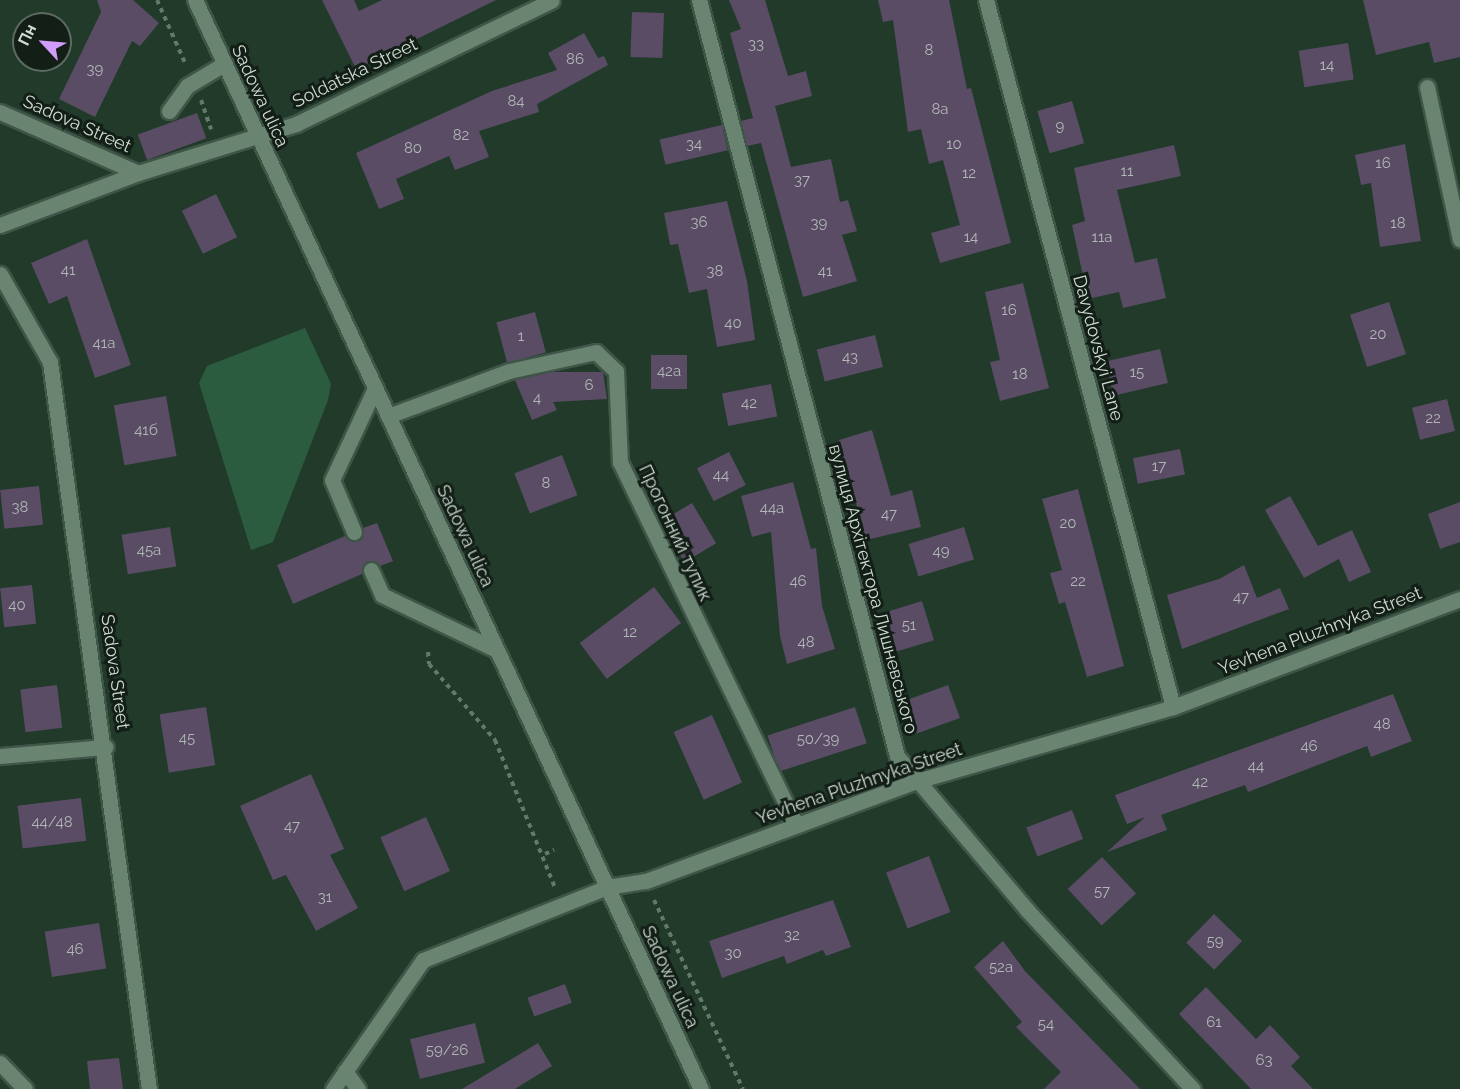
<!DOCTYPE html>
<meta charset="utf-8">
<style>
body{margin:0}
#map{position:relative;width:1460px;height:1089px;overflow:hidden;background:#213a2a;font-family:Raleway,sans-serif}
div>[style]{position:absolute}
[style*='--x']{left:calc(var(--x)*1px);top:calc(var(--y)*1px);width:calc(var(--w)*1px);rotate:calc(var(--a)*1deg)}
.green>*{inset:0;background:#2c5c3f}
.building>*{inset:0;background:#594c64;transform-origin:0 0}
.path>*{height:4px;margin-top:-2px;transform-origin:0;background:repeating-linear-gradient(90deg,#64786b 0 4.5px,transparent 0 9px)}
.roads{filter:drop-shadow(2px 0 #3f5548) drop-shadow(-2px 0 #3f5548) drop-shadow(0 2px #3f5548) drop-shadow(0 -2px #3f5548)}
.lane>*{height:15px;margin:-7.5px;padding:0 7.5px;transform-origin:7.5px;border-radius:7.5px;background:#698471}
.street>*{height:15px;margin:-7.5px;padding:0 7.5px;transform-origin:7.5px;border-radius:7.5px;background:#698471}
.secondary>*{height:15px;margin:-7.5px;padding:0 7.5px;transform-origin:7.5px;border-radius:7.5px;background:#698471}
span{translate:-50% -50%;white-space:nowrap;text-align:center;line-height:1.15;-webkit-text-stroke:6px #131e17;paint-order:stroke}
.number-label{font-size:15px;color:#b0b7b6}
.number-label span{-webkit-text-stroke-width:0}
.street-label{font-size:18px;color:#cddbd1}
.north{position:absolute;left:12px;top:12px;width:60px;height:60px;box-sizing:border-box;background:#131e17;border:2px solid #5d6a61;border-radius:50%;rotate:296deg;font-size:16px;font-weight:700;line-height:24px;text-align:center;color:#cddbd1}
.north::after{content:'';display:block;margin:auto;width:21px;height:27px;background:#d29cfd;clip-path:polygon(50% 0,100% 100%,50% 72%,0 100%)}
</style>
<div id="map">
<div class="green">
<div style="clip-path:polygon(305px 328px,331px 384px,328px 400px,273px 542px,251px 550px,199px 383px,207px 366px)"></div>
</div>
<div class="building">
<div style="clip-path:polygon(97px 0,133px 0,159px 23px,140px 46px,132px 41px,95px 117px,59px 99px,101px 12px)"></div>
<div style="clip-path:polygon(322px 0,354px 0,359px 11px,382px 0,496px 0,356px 69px)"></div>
<div style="clip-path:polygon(729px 0,765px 0,788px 76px,806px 71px,812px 96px,775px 106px,791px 167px,831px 159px,840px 202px,848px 200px,857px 231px,842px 235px,857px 281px,803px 297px,761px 143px,747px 146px,741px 121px,753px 118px,730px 33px,741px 29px)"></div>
<div style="clip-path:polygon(878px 0,949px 0,967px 89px,971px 88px,1011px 243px,940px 263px,931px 233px,960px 225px,943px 160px,929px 164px,921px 129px,908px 132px,893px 20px,883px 22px)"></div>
<div style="clip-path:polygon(1363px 0,1460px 0,1460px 57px,1434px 63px,1429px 42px,1376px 55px)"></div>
<div style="left:632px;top:12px;width:32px;height:45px;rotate:2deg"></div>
<div style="clip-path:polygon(584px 33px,598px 58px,604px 56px,608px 65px,537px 104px,539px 112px,479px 131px,489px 157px,455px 170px,449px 156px,396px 179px,404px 199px,379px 209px,356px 153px,492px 91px,557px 70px,548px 53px)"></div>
<div style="left:1348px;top:43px;width:37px;height:50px;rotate:81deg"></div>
<div style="left:1072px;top:101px;width:44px;height:36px;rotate:74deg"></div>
<div style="left:197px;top:113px;width:27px;height:63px;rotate:70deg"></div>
<div style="left:722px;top:125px;width:26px;height:64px;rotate:77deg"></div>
<div style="clip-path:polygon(1405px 144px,1421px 241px,1380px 247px,1371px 183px,1361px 185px,1355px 155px)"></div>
<div style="clip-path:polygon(1174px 145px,1181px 176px,1117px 190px,1135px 263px,1157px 258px,1166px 298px,1123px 308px,1119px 292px,1088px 299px,1072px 225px,1085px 221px,1074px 168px)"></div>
<div style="left:216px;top:194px;width:48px;height:38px;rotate:64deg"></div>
<div style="clip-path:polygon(727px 201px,747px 281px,755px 340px,717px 347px,707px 289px,689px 293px,678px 244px,670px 245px,664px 213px)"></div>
<div style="clip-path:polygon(87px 239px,131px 365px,95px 378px,67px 296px,49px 304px,31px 263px)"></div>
<div style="clip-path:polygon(1023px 283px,1049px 388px,1000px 401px,990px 362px,1000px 360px,985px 292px)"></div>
<div style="left:1389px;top:302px;width:55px;height:41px;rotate:72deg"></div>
<div style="left:535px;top:312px;width:42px;height:40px;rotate:75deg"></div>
<div style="left:875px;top:335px;width:33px;height:60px;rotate:76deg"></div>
<div style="left:1160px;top:349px;width:35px;height:56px;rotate:77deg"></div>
<div style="left:687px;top:355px;width:34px;height:36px;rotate:90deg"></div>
<div style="clip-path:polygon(552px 372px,603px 372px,607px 399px,553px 402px,557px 410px,532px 420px,515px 380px)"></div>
<div style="left:771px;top:384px;width:33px;height:50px;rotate:79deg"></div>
<div style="left:166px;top:396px;width:61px;height:53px;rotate:80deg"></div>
<div style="left:1447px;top:399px;width:33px;height:36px;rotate:76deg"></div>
<div style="clip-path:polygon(872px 430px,891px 496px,912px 490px,921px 527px,866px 540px,839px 440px)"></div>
<div style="left:1180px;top:449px;width:26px;height:48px;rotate:79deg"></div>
<div style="left:729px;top:452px;width:37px;height:36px;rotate:63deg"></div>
<div style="left:562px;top:455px;width:43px;height:51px;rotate:69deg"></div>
<div style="clip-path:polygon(793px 482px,811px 549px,816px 548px,822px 606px,835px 649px,787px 664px,780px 636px,771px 532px,752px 537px,741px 496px)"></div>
<div style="left:39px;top:486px;width:39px;height:39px;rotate:84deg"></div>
<div style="clip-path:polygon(1078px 489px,1124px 666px,1087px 677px,1065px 602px,1059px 604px,1050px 573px,1062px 570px,1042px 499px)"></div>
<div style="clip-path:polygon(1290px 496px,1318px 546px,1352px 530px,1371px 572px,1349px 582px,1339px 559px,1304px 578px,1265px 510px)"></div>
<div style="clip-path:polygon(1460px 502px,1460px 542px,1440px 549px,1428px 514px)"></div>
<div style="left:692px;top:503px;width:47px;height:37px;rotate:59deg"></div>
<div style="clip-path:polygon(377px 523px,393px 561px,380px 566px,368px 561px,362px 574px,293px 604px,277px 565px,345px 536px,357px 541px,363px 528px)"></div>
<div style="left:170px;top:527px;width:40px;height:49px;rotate:81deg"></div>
<div style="left:964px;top:527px;width:34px;height:58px;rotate:73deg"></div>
<div style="clip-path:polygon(1244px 565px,1257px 598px,1280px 588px,1289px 609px,1182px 649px,1167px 595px,1219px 579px)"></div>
<div style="left:32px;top:585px;width:39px;height:32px;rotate:84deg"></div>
<div style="left:654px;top:587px;width:45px;height:93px;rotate:53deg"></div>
<div style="left:922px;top:601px;width:41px;height:39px;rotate:73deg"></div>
<div style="left:57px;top:685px;width:43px;height:37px;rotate:83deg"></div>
<div style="left:948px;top:685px;width:35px;height:46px;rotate:70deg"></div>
<div style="clip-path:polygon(1393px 694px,1412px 741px,1371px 757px,1367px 746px,1248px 792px,1245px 785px,1161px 815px,1167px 830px,1107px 852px,1145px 817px,1127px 824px,1115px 795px)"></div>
<div style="left:206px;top:707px;width:59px;height:47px;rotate:81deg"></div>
<div style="left:855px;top:707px;width:38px;height:92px;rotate:72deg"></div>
<div style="left:712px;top:715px;width:74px;height:42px;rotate:66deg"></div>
<div style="clip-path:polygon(311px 774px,344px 849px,330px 855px,358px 908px,316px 931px,286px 875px,273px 880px,240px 806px)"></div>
<div style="left:81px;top:798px;width:43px;height:64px;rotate:83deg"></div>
<div style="left:1072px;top:810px;width:31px;height:49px;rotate:69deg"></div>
<div style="left:426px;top:817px;width:59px;height:50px;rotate:66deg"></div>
<div style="left:929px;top:856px;width:60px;height:46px;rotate:69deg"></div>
<div style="left:1102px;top:857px;width:50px;height:47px;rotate:47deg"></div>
<div style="clip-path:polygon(833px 900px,851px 947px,826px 956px,823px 950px,787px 964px,784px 956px,722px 978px,709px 941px)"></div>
<div style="left:1214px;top:914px;width:39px;height:40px;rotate:44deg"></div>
<div style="left:99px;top:923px;width:46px;height:55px;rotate:81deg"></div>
<div style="clip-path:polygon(1003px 941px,1025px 971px,1140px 1089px,1044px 1089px,1061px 1072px,1016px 1027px,1022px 1022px,974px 967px)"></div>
<div style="left:565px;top:984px;width:20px;height:40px;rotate:70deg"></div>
<div style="clip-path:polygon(1206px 987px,1256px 1039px,1270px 1025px,1300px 1057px,1291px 1066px,1313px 1089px,1251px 1089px,1179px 1014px)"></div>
<div style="left:475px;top:1023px;width:41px;height:67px;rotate:76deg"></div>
<div style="clip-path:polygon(538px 1043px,552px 1066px,515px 1089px,462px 1089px)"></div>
<div style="clip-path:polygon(119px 1058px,123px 1089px,90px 1089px,87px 1061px)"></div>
</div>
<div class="path">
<div style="--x:157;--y:0;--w:71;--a:66"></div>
<div style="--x:201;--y:100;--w:31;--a:71"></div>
<div style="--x:428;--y:652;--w:12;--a:85"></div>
<div style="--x:429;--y:664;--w:101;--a:49"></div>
<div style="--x:495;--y:740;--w:160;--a:67.9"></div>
<div style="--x:545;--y:854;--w:10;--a:-24"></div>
<div style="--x:654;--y:900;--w:209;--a:64.8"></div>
</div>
<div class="roads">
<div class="lane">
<div style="--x:169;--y:111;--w:31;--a:-54"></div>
<div style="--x:187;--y:86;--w:43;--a:-30.7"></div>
<div style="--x:354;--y:532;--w:56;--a:-112.9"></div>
<div style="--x:332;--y:480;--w:102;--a:-64.9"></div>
<div style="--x:371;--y:570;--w:27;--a:66"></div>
<div style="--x:382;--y:595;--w:127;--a:25.6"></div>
</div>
<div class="street">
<div style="--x:699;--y:0;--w:781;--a:75.32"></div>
<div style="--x:897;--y:756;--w:202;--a:49.8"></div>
<div style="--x:1027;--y:910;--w:244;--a:47.2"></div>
<div style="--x:986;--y:0;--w:731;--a:75.18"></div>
<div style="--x:1427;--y:87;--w:156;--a:77.8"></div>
<div style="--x:0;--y:112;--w:151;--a:23.8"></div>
<div style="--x:0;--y:225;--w:147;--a:-20.6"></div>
<div style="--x:138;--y:173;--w:165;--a:-17.2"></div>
<div style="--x:296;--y:124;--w:284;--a:-25.8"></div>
<div style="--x:0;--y:274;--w:101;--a:60.4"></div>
<div style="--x:50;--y:362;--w:734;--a:82.25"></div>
<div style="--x:388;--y:416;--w:129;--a:-20.4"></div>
<div style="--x:509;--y:371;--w:89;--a:-12.3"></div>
<div style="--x:596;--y:352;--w:28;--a:44"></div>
<div style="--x:616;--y:371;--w:91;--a:87.5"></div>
<div style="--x:620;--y:462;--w:403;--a:64.1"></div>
<div style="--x:0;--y:756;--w:106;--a:-4.9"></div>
<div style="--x:0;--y:1063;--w:36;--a:46"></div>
<div style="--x:345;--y:1071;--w:22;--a:54"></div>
<div style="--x:333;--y:1089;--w:157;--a:-55.1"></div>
<div style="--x:423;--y:960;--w:198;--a:-21.6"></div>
<div style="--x:607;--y:887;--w:39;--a:-9"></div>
<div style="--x:646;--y:881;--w:289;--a:-20.3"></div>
<div style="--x:917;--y:781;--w:266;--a:-16.1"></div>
<div style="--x:1173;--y:707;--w:307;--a:-20.6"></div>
</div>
<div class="secondary">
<div style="--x:195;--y:0;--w:1201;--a:65.08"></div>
</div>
</div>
<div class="number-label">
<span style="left:756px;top:45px">33</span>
<span style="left:929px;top:51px">8</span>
<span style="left:575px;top:60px">86</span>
<span style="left:1327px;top:66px">14</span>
<span style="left:95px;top:70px">39</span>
<span style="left:516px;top:102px">84</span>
<span style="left:940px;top:110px">8а</span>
<span style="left:1060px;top:127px">9</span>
<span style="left:461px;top:136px">82</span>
<span style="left:694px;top:145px">34</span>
<span style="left:954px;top:145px">10</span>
<span style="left:413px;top:149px">80</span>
<span style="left:1383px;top:164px">16</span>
<span style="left:1127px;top:172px">11</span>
<span style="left:969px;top:174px">12</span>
<span style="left:802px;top:181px">37</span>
<span style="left:699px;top:223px">36</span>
<span style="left:819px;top:224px">39</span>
<span style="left:1398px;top:224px">18</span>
<span style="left:971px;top:238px">14</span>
<span style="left:1102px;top:238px">11а</span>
<span style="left:68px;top:271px">41</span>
<span style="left:715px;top:272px">38</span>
<span style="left:825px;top:272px">41</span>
<span style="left:1009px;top:311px">16</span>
<span style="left:733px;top:324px">40</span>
<span style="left:1378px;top:335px">20</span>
<span style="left:521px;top:337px">1</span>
<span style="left:104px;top:344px">41а</span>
<span style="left:850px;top:358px">43</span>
<span style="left:669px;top:372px">42а</span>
<span style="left:1137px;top:373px">15</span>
<span style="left:1020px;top:375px">18</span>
<span style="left:589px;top:386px">6</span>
<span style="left:537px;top:399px">4</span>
<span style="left:749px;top:404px">42</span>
<span style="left:1433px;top:419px">22</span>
<span style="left:146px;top:431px">41б</span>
<span style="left:1159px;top:467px">17</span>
<span style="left:721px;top:476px">44</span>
<span style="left:546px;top:484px">8</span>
<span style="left:20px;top:508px">38</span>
<span style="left:772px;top:509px">44а</span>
<span style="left:889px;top:515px">47</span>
<span style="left:1068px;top:524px">20</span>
<span style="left:149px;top:551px">45а</span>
<span style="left:941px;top:552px">49</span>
<span style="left:798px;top:582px">46</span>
<span style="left:1078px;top:582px">22</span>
<span style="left:1241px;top:598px">47</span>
<span style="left:17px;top:606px">40</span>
<span style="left:909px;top:626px">51</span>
<span style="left:630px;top:633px">12</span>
<span style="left:806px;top:643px">48</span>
<span style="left:1382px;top:725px">48</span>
<span style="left:187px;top:739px">45</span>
<span style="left:818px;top:740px">50/39</span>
<span style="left:1309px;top:747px">46</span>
<span style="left:1256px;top:767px">44</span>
<span style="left:1200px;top:783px">42</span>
<span style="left:52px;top:823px">44/48</span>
<span style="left:292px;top:827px">47</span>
<span style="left:1102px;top:892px">57</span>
<span style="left:325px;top:898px">31</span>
<span style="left:792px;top:936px">32</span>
<span style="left:1215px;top:942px">59</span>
<span style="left:75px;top:950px">46</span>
<span style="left:733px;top:954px">30</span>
<span style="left:1001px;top:968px">52а</span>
<span style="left:1214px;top:1023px">61</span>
<span style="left:1046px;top:1025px">54</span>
<span style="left:447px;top:1051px">59/26</span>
<span style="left:1264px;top:1061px">63</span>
</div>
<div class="street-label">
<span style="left:355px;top:73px;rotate:-26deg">Soldatska Street</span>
<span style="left:260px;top:96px;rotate:65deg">Sadowa ulica</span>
<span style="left:77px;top:124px;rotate:24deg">Sadova Street</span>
<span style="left:1098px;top:348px;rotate:75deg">Davydovskyi Lane</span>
<span style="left:675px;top:533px;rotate:65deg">Прогонний тупик</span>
<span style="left:465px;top:536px;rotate:65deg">Sadowa ulica</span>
<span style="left:873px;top:589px;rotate:75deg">вулиця Архітектора Лишневського</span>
<span style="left:1320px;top:631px;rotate:-21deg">Yevhena Pluzhnyka Street</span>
<span style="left:115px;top:672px;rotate:82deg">Sadova Street</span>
<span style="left:859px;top:784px;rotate:-19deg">Yevhena Pluzhnyka Street</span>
<span style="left:670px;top:977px;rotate:65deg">Sadowa ulica</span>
</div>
<div class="north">Пн</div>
</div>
